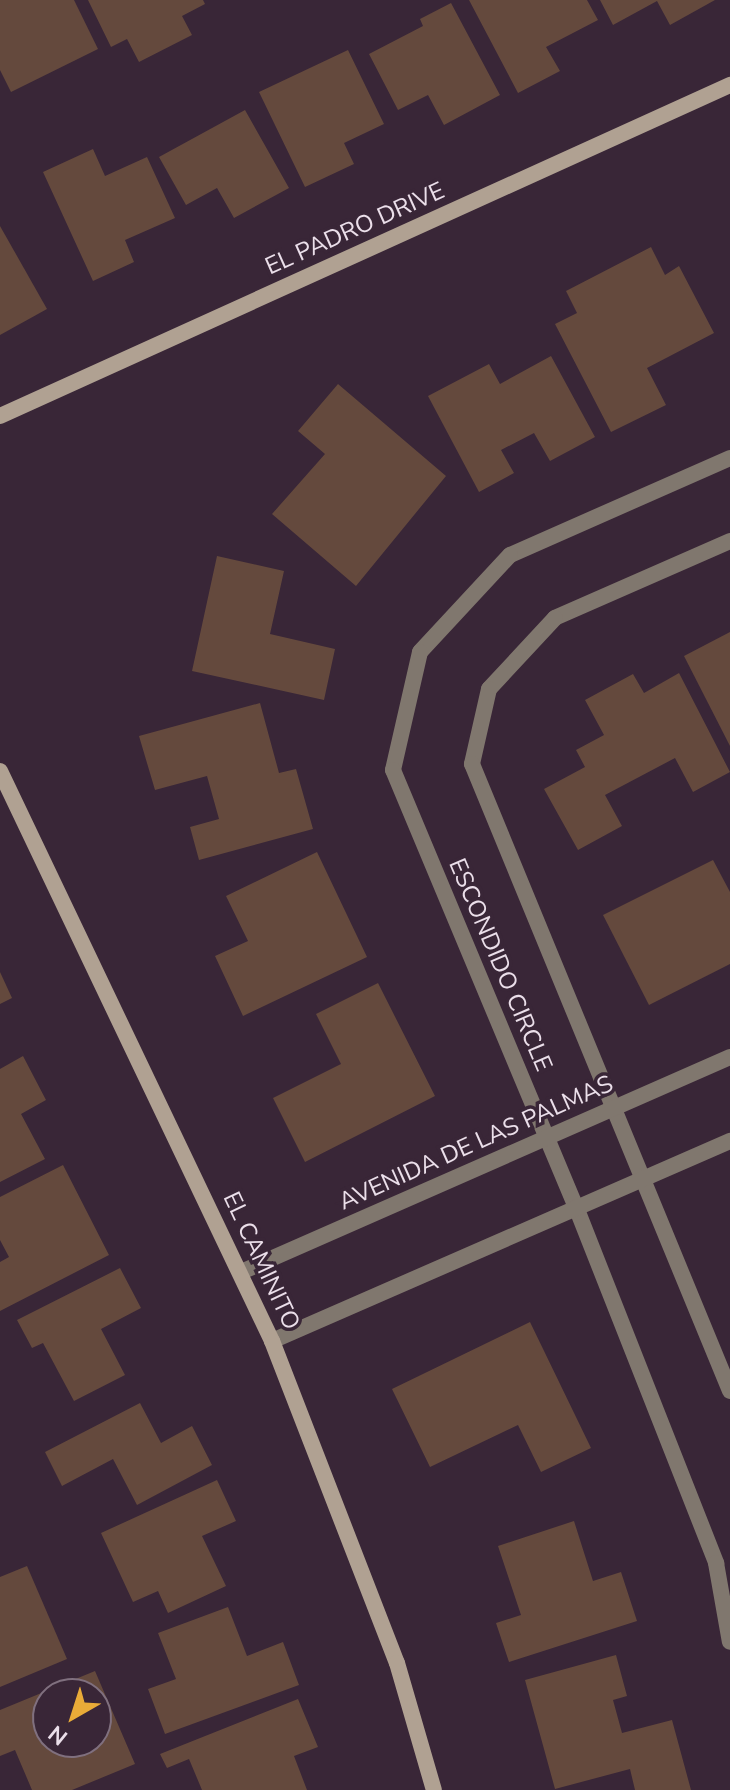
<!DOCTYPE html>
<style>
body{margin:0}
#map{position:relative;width:730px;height:1790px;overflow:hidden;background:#392637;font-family:"Nunito Sans",sans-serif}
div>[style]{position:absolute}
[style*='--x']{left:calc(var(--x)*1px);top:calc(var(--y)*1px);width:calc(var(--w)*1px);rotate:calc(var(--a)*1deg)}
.building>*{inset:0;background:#64493d}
.street>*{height:16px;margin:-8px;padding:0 8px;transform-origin:8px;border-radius:8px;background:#80776e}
.secondary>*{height:16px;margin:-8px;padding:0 8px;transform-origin:8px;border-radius:8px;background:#b0a192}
span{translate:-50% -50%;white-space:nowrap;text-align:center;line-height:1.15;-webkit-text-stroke:7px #392637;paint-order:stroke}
.street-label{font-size:24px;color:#ebdfea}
.north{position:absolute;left:32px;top:1678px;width:80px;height:80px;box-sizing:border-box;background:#392637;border:2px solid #80707f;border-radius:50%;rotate:219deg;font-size:22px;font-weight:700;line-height:32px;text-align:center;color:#ebdfea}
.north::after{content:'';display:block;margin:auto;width:28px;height:36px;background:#e9ab38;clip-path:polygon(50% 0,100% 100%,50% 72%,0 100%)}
</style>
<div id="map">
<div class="building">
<div style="clip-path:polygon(0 0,74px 0,98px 49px,11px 92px,0 70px)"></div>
<div style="clip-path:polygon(88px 0,203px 0,205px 4px,182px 16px,192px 35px,139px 62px,127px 39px,111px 47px)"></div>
<div style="clip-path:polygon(469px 0,587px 0,598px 20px,546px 47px,560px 71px,518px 93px)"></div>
<div style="clip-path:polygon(600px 0,715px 0,670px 25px,657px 1px,613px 25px)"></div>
<div style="clip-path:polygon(451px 3px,500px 95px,444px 125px,428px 95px,398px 110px,369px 54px,423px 26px,420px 19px)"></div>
<div style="clip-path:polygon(348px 50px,384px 124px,344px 143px,354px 164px,305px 187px,259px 92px)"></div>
<div style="clip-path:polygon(245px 110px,289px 188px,234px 218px,217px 188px,186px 205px,159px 157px)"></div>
<div style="clip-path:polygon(93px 149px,105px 176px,147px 157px,175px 218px,125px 240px,134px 262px,93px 281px,43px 172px)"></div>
<div style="clip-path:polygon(0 226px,47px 309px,0 335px)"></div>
<div style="clip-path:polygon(651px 247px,665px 275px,679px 266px,714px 333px,647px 368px,666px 405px,611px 432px,555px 324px,577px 313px,566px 291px)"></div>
<div style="clip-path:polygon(551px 356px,595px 437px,550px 461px,534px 433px,501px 450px,514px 473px,479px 492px,428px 396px,489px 364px,500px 384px)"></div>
<div style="clip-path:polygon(338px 384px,446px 476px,356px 586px,272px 514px,325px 454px,298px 431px)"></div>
<div style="clip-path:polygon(217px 556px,284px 571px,270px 634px,335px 649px,324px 700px,192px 671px)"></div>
<div style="clip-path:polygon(730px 632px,730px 746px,684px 656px)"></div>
<div style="clip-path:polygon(679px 673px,730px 772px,693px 792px,675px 758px,605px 795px,622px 826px,578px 850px,544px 789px,585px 767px,576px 750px,604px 735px,585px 700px,633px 674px,644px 693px)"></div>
<div style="clip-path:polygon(260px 703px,279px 773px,296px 769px,313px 829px,199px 860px,190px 827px,219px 819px,207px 776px,155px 790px,139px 736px)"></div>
<div style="clip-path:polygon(317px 852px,367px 957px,243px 1016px,215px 956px,248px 941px,226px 896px)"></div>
<div style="clip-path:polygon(713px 860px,730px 892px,730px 964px,649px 1005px,603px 915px)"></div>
<div style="clip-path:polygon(0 972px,12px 998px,0 1004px)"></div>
<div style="clip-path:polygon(378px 983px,435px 1096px,305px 1162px,273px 1098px,341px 1064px,316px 1014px)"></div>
<div style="clip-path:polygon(23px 1056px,46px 1100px,21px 1114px,45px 1159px,0 1182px,0 1069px)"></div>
<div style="clip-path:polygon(63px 1165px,109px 1255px,0 1311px,0 1262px,9px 1257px,0 1240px,0 1197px)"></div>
<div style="clip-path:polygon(120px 1268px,141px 1308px,101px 1329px,125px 1375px,74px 1401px,43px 1343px,32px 1348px,17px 1320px)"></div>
<div style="clip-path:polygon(530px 1322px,591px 1448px,541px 1472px,518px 1425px,430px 1467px,392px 1389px)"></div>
<div style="clip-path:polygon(140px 1403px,161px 1443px,192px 1426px,212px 1465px,137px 1505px,113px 1459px,62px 1486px,45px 1452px)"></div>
<div style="clip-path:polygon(217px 1480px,236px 1521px,202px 1536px,226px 1586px,168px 1613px,158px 1591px,133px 1602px,101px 1533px)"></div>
<div style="clip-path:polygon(574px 1521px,593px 1581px,621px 1572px,637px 1621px,509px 1662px,496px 1623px,521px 1615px,498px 1546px)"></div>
<div style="clip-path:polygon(27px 1566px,67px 1659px,0 1687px,0 1577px)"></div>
<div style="clip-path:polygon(228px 1607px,247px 1656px,283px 1642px,299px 1685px,165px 1734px,148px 1689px,176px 1679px,158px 1633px)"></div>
<div style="clip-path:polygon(616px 1655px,627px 1696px,613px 1700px,622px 1733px,672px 1720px,691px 1790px,635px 1790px,630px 1769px,555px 1789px,525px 1680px)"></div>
<div style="clip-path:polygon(evenodd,95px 1671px,135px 1764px,72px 1790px,32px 1790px,15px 1750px,0 1756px,0 1710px,95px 1671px,48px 1694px,96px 1694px,96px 1742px,48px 1742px,48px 1694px)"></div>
<div style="clip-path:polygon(298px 1699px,318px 1747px,294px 1756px,307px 1790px,202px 1790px,189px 1759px,167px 1768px,160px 1754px)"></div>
</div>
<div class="street">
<div style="--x:730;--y:458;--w:240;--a:156.2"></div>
<div style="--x:510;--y:555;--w:132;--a:132.9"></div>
<div style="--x:420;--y:652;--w:121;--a:102.9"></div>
<div style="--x:393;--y:770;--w:474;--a:67.3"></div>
<div style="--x:576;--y:1207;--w:383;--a:68.5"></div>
<div style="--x:716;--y:1563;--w:80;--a:80"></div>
<div style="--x:730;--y:541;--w:191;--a:156.3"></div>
<div style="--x:555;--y:618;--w:97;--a:132.9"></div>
<div style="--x:489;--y:689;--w:77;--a:102.8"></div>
<div style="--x:472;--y:764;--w:678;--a:67.63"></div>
<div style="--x:241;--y:1272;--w:534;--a:-23.73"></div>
<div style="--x:272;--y:1341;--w:500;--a:-23.6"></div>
</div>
<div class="secondary">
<div style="--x:0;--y:416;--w:802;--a:-24.39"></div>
<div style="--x:0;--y:771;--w:632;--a:64.49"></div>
<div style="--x:272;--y:1341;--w:345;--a:68.8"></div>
<div style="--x:397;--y:1663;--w:132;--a:73.8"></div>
</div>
<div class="street-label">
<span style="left:355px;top:229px;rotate:-24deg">EL PADRO DRIVE</span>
<span style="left:500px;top:965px;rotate:67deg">ESCONDIDO CIRCLE</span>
<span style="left:476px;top:1143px;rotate:-24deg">AVENIDA DE LAS PALMAS</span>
<span style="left:261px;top:1261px;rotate:65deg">EL CAMINITO</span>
</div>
<div class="north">N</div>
</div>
